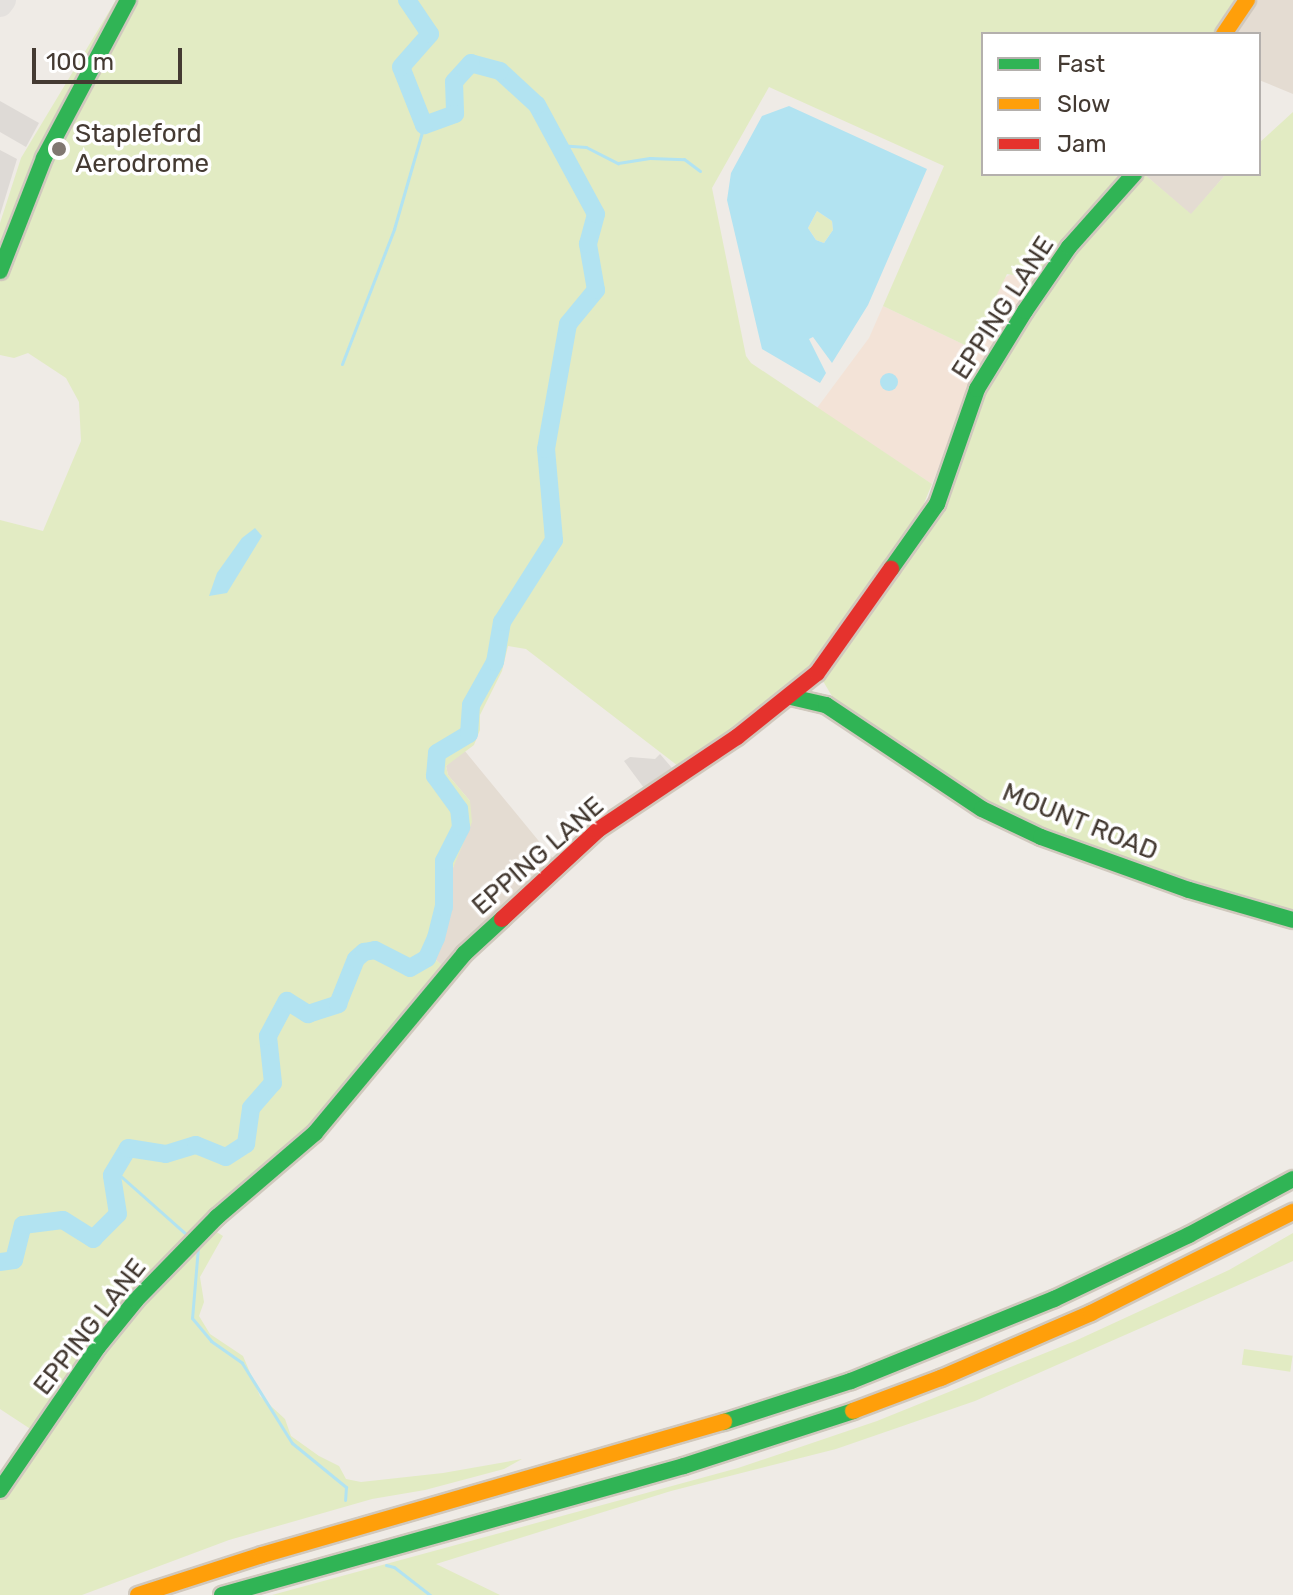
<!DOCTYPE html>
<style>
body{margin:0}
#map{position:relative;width:1293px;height:1595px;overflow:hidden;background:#efebe6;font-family:Rubik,sans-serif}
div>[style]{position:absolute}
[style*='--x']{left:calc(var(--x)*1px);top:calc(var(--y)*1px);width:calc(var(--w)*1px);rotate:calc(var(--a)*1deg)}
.residential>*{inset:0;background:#e4dcd2}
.commercial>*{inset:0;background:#f3e3d7}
.green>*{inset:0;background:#e2ebc3;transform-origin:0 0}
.parking>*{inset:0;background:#dedad6}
.water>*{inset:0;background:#b2e3f1}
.round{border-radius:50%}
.stream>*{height:3px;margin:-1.5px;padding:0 1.5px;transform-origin:1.5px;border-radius:1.5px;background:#b2e3f1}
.river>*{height:18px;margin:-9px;padding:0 9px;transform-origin:9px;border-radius:9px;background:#b2e3f1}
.taxiway>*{height:26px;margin:-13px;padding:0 13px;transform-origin:13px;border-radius:13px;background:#e4e1de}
.roads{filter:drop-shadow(2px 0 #d0c8bd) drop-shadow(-2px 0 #d0c8bd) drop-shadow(0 2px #d0c8bd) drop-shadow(0 -2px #d0c8bd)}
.fast>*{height:16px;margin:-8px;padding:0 8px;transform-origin:8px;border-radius:8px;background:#30b455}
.slow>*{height:16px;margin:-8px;padding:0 8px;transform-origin:8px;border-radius:8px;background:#ff9f0a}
.jam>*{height:16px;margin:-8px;padding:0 8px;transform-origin:8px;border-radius:8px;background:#e5322d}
.dots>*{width:22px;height:22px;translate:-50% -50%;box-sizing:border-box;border:4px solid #fff;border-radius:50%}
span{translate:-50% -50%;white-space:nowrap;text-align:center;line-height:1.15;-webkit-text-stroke:7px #fff;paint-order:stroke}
.poi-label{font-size:26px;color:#443a32}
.left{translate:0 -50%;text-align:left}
.street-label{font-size:26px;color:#443a32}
.legend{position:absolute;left:981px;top:32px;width:280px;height:144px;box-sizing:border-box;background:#fff;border:2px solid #b4b0ad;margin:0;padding:10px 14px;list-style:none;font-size:24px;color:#443a32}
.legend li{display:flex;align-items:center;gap:16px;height:40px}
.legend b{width:40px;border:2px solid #b4b0ad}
.scale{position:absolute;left:32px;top:48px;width:150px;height:36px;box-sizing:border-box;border:4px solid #443a32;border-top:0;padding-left:10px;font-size:24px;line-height:28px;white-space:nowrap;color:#443a32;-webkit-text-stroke:6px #fff;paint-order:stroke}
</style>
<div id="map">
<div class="residential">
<div style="clip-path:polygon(1256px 0,1293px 0,1293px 94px,1259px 80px,1259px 34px,1230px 34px,1243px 23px)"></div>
<div style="clip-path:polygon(1144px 174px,1226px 174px,1191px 215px)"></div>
<div style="clip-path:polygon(464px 750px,556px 862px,445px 968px,434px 958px,451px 913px,453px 868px,470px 801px,448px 775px,446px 766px)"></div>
</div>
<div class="commercial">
<div style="clip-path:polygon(1013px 273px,1034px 278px,961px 409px,932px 484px,817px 408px,869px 338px,883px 306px,971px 348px,1004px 278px)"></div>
</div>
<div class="green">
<div style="clip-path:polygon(116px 0,1241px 0,1219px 34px,983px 34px,983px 174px,1124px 174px,1034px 278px,1007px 274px,971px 348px,883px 306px,944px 166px,769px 87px,712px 188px,746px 356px,751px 363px,932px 484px,916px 523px,803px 679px,682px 769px,526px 649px,508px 646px,502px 671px,480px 715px,480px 730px,474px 745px,446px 766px,448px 775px,470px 801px,472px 822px,453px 868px,451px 913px,434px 958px,445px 968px,328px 1108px,206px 1220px,32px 1430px,0 1409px,0 520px,43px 531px,81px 441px,79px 402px,66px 378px,28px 353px,14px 358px,0 355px,0 223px,21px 158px)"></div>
<div style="clip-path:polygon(1293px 112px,1293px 914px,1183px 881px,1006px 816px,836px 703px,823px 681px,825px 671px,929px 530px,941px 506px,981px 390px,1092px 222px,1139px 174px,1144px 174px,1191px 214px,1226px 174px,1259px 174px,1259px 143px)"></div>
<div style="clip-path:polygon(817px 211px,832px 221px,833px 230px,824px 243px,816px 240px,808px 228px)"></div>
<div style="clip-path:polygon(215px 1231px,223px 1236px,200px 1277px,204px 1302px,199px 1316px,210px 1334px,243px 1356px,260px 1396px,285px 1419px,291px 1436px,319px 1456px,339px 1466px,346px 1479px,361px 1482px,443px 1473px,522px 1459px,504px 1469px,425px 1490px,372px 1499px,229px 1540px,82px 1595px,0 1595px,0 1500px,75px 1393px,145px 1303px)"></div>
<div style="clip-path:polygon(1293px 1233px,1293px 1261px,975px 1401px,836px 1449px,671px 1491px,436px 1564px,500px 1595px,272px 1595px,738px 1468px,877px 1421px,1075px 1341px,1229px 1270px)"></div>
<div style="left:1244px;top:1349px;width:49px;height:16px;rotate:8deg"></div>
</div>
<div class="parking">
<div style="clip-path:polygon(0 101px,39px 123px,26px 147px,0 132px)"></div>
<div style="clip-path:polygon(0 150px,17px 159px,0 215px)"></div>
<div style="clip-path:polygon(660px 754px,672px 768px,644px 788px,624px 761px,630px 757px,655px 759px)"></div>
</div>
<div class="water">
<div style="clip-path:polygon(evenodd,789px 106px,927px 169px,868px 305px,832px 363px,813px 337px,809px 339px,826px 373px,820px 383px,762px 349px,727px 200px,731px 173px,762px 116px,789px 106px,817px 211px,832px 221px,833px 230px,824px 243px,816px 240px,808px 228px,817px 211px)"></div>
<div class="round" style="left:880px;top:373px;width:18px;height:18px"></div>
<div style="clip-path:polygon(255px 528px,262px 536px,227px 593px,209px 596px,217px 573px,242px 538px)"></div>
</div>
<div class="stream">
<div style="--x:558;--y:145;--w:28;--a:4"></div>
<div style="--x:586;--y:147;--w:36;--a:27"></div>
<div style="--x:618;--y:163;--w:32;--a:-9"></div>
<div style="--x:650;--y:158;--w:34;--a:2"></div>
<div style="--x:684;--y:159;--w:20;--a:37"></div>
<div style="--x:342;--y:364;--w:145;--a:-68.9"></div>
<div style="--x:394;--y:229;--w:108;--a:-73.9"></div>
<div style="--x:115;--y:1171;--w:95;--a:41.6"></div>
<div style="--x:198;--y:1247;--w:71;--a:94.8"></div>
<div style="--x:192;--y:1318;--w:30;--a:50"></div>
<div style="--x:211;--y:1341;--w:38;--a:35"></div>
<div style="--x:242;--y:1363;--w:94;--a:58"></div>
<div style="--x:292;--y:1443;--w:70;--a:39.2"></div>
<div style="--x:346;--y:1487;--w:13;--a:94"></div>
<div style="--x:386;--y:1565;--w:8;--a:14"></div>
<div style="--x:394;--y:1567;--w:46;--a:37.9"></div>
</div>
<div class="river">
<div style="--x:0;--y:1262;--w:14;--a:-8"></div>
<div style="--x:14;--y:1260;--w:36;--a:-76"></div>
<div style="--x:23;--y:1225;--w:40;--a:-7.1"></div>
<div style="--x:63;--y:1220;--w:36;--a:32"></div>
<div style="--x:93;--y:1239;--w:35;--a:-45"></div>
<div style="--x:118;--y:1214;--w:39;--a:-99"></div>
<div style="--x:112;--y:1175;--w:31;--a:-59"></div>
<div style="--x:128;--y:1148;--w:38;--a:9"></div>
<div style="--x:166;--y:1154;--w:31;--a:-17"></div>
<div style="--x:196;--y:1145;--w:32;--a:22"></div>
<div style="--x:226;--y:1157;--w:24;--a:-33"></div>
<div style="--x:246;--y:1144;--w:36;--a:-82"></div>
<div style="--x:251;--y:1108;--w:33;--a:-49"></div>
<div style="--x:273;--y:1083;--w:47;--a:-96.1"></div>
<div style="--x:268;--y:1036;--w:40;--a:-62"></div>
<div style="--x:287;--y:1001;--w:25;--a:32"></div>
<div style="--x:308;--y:1014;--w:32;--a:-18"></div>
<div style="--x:338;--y:1004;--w:48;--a:-68.2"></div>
<div style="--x:356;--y:959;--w:11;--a:-41"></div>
<div style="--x:364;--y:952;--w:11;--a:-10"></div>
<div style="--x:375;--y:950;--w:39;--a:27"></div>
<div style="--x:410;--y:968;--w:20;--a:-30"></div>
<div style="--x:427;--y:958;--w:22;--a:-66"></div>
<div style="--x:436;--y:938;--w:32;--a:-76"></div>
<div style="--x:444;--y:907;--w:46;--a:-90"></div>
<div style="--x:444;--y:861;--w:38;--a:-63"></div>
<div style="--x:461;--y:827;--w:18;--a:-96"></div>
<div style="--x:459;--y:809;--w:41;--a:-126"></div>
<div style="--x:435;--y:776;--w:23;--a:-85"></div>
<div style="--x:437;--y:753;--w:37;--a:-31"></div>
<div style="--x:469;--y:734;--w:29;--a:-86"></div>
<div style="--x:471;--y:705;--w:49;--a:-60.8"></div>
<div style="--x:495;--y:662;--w:41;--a:-80.1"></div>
<div style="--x:502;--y:622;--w:97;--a:-57.6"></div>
<div style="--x:554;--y:540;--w:91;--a:-95"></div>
<div style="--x:546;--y:449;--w:127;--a:-80"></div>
<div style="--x:568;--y:324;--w:44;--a:-50.5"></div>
<div style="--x:596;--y:290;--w:47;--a:-99.9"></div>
<div style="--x:588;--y:244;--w:31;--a:-75"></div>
<div style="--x:596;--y:214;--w:124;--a:-118.4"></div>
<div style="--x:537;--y:105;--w:50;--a:-137.4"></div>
<div style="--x:500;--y:71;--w:30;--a:-165"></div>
<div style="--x:471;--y:63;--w:25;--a:132"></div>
<div style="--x:454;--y:82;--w:32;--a:88"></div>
<div style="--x:455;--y:114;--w:33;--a:160"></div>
<div style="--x:424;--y:125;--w:62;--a:-111.6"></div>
<div style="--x:401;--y:67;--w:44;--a:-48.7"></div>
<div style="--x:430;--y:34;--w:41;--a:-124.1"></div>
</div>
<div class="taxiway">
<div style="--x:0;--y:4;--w:5;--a:-53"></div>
</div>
<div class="roads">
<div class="fast">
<div style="--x:0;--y:271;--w:121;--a:-68.7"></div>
<div style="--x:44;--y:158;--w:179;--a:-62"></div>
<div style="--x:891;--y:569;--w:80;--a:-54.7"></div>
<div style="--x:937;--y:504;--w:122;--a:-70.8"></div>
<div style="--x:977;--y:389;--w:92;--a:-58.4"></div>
<div style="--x:1025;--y:311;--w:78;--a:-55.5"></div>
<div style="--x:1069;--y:247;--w:98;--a:-48.3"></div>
<div style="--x:791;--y:697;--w:36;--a:13"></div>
<div style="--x:826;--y:705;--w:187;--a:33.7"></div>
<div style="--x:982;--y:809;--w:65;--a:25.4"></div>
<div style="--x:1041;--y:837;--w:157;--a:19.7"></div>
<div style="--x:1189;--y:890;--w:108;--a:16.1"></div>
<div style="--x:724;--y:1422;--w:133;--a:-17.9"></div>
<div style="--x:851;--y:1381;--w:219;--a:-22"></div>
<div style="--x:1054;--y:1299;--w:149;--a:-25.4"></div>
<div style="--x:1189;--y:1235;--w:118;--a:-28.3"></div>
<div style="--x:0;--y:1490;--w:173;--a:-55.6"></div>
<div style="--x:98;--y:1347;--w:60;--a:-51"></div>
<div style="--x:136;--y:1300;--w:116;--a:-45.7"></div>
<div style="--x:217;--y:1217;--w:129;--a:-40.6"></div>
<div style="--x:315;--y:1133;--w:233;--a:-50.2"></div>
<div style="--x:464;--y:954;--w:52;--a:-42.6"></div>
<div style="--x:222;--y:1595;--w:480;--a:-15.6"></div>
<div style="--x:684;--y:1466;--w:178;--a:-18"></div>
</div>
<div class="slow">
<div style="--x:1224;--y:34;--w:41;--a:-55.9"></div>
<div style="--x:853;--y:1411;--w:94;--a:-20.6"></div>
<div style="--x:941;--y:1378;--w:163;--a:-23.4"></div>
<div style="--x:1091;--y:1313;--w:226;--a:-26.6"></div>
<div style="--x:138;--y:1595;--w:130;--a:-17.9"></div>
<div style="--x:262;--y:1555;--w:481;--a:-16.1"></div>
</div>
<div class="jam">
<div style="--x:502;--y:919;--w:131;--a:-42.8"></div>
<div style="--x:598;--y:830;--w:167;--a:-33.8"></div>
<div style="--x:737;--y:737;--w:102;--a:-38.7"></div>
<div style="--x:817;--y:673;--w:128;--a:-54.6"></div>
</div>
</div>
<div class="dots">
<div style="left:59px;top:149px;background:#807871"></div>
</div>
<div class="poi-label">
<span class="left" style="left:75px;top:149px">Stapleford<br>Aerodrome</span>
</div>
<div class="street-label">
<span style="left:1003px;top:308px;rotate:-57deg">EPPING LANE</span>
<span style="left:1080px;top:822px;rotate:22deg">MOUNT ROAD</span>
<span style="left:538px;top:856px;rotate:-41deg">EPPING LANE</span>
<span style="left:90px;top:1327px;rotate:-52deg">EPPING LANE</span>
</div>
<ul class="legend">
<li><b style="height:10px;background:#30b455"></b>Fast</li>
<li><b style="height:10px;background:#ff9f0a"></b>Slow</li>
<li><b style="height:10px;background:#e5322d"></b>Jam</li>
</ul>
<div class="scale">100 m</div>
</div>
